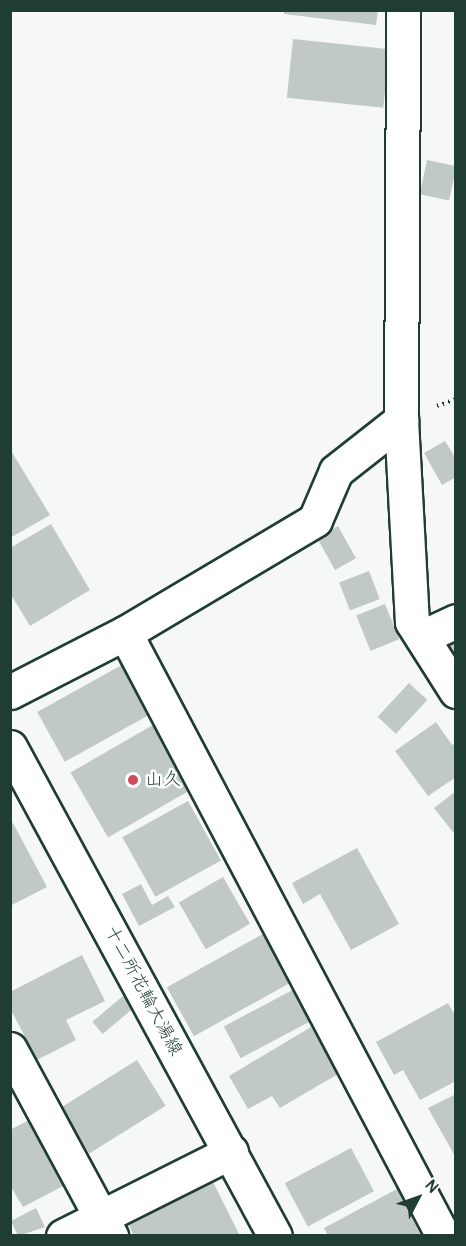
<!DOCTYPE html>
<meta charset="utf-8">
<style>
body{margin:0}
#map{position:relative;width:466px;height:1246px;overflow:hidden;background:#f6f7f7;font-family:Pangolin,"Klee One",sans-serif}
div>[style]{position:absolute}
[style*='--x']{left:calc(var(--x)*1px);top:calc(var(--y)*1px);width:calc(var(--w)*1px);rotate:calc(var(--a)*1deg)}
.building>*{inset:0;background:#c0c9c6;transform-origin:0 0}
.path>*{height:4px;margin-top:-2px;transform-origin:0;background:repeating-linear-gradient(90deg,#1f3d34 0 1.5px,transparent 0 6px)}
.roads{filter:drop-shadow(2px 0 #1f3d34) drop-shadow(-2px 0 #1f3d34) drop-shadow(0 2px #1f3d34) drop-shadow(0 -2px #1f3d34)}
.minor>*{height:33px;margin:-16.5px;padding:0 16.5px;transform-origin:16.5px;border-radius:16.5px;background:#fff}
.primary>*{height:33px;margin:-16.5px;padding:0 16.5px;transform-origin:16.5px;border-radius:16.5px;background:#fff}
.dots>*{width:16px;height:16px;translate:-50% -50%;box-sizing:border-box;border:3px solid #fff;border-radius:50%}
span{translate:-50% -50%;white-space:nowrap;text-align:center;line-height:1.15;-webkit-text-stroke:5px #fff;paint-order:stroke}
.poi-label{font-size:18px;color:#1f3d34}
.left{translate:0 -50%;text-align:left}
.street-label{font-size:18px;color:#1f3d34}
.frame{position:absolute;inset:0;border:12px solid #1f3d34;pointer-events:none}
.north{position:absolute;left:388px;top:1168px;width:60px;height:60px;-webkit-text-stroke:4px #fff;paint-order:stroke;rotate:49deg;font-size:16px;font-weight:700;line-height:24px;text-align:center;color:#1f3d34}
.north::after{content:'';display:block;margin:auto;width:21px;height:27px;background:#1f3d34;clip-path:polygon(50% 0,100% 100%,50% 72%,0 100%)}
</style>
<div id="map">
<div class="building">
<div style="clip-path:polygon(284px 10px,378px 10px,376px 25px,284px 14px)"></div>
<div style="left:293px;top:39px;width:97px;height:59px;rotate:6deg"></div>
<div style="left:427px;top:160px;width:30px;height:35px;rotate:12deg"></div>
<div style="clip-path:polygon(445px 441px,456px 459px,456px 477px,442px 485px,424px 453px)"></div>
<div style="clip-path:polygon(10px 449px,50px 515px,10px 538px)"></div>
<div style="clip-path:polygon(51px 524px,90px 590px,30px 626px,10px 593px,10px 548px)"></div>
<div style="left:338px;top:526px;width:37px;height:24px;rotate:61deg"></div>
<div style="left:369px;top:571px;width:30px;height:32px;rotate:69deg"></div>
<div style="left:385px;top:604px;width:38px;height:31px;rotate:68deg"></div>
<div style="clip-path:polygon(456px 636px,456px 669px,442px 643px)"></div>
<div style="left:129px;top:661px;width:57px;height:105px;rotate:61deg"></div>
<div style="left:409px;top:683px;width:25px;height:46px;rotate:43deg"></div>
<div style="left:158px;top:722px;width:75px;height:101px;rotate:60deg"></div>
<div style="clip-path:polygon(436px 722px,452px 745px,456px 743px,456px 777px,428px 796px,395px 751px)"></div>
<div style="clip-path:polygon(456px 791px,456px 836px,434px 808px)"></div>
<div style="left:188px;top:801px;width:68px;height:75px;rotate:61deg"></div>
<div style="clip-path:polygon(13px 823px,47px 887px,10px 906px,10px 825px)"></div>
<div style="clip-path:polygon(357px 848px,399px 924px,351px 950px,320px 894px,303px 904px,292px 883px)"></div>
<div style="left:223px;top:877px;width:54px;height:51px;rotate:60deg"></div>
<div style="clip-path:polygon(141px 884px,152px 905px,168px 896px,175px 907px,139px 926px,122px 894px)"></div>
<div style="left:270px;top:930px;width:56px;height:118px;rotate:61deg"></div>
<div style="clip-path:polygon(82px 955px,105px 1001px,66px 1020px,76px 1040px,37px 1060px,10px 1008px,10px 992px)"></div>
<div style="left:298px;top:987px;width:36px;height:84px;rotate:62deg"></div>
<div style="left:123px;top:996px;width:16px;height:40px;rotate:50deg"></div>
<div style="clip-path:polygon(448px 1003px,456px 1017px,456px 1081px,420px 1100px,403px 1070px,394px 1075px,376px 1042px)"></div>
<div style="clip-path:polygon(311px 1027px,338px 1074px,280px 1108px,272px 1096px,248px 1109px,229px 1076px)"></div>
<div style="left:137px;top:1060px;width:54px;height:90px;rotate:58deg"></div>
<div style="clip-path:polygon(456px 1094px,456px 1158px,428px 1108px)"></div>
<div style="clip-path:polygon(29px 1120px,63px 1186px,23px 1207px,10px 1185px,10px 1130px)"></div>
<div style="left:351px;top:1148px;width:49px;height:75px;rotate:62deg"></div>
<div style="clip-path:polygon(211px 1178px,240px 1236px,134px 1236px,126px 1219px)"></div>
<div style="clip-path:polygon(397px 1189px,421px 1236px,328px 1236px,324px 1228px)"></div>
<div style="clip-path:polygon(36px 1208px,45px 1227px,18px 1236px,11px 1221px)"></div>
</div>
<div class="path">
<div style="--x:437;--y:406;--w:20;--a:-20"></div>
</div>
<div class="roads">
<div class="minor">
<div style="--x:401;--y:420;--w:202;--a:86.9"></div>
<div style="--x:412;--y:622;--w:82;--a:57.5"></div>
<div style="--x:125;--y:633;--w:682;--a:62.19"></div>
<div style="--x:422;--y:637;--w:38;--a:-25"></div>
<div style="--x:10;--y:692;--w:129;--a:-27.2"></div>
<div style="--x:125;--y:633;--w:221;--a:-30.7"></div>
<div style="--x:315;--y:520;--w:53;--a:-66.8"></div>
<div style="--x:336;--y:471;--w:83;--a:-38.1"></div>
<div style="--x:401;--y:420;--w:410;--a:-89.7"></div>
<div style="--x:10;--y:1049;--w:213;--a:61.6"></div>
<div style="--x:63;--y:1236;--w:188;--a:-26.6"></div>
</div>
<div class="primary">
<div style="--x:10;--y:747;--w:556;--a:61.55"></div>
</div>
</div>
<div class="dots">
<div style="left:133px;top:780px;background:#d1495b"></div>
</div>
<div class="poi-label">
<span class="left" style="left:145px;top:780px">山久</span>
</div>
<div class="street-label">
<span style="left:143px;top:991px;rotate:62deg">十二所花輪大湯線</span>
</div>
<div class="frame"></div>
<div class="north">N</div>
</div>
